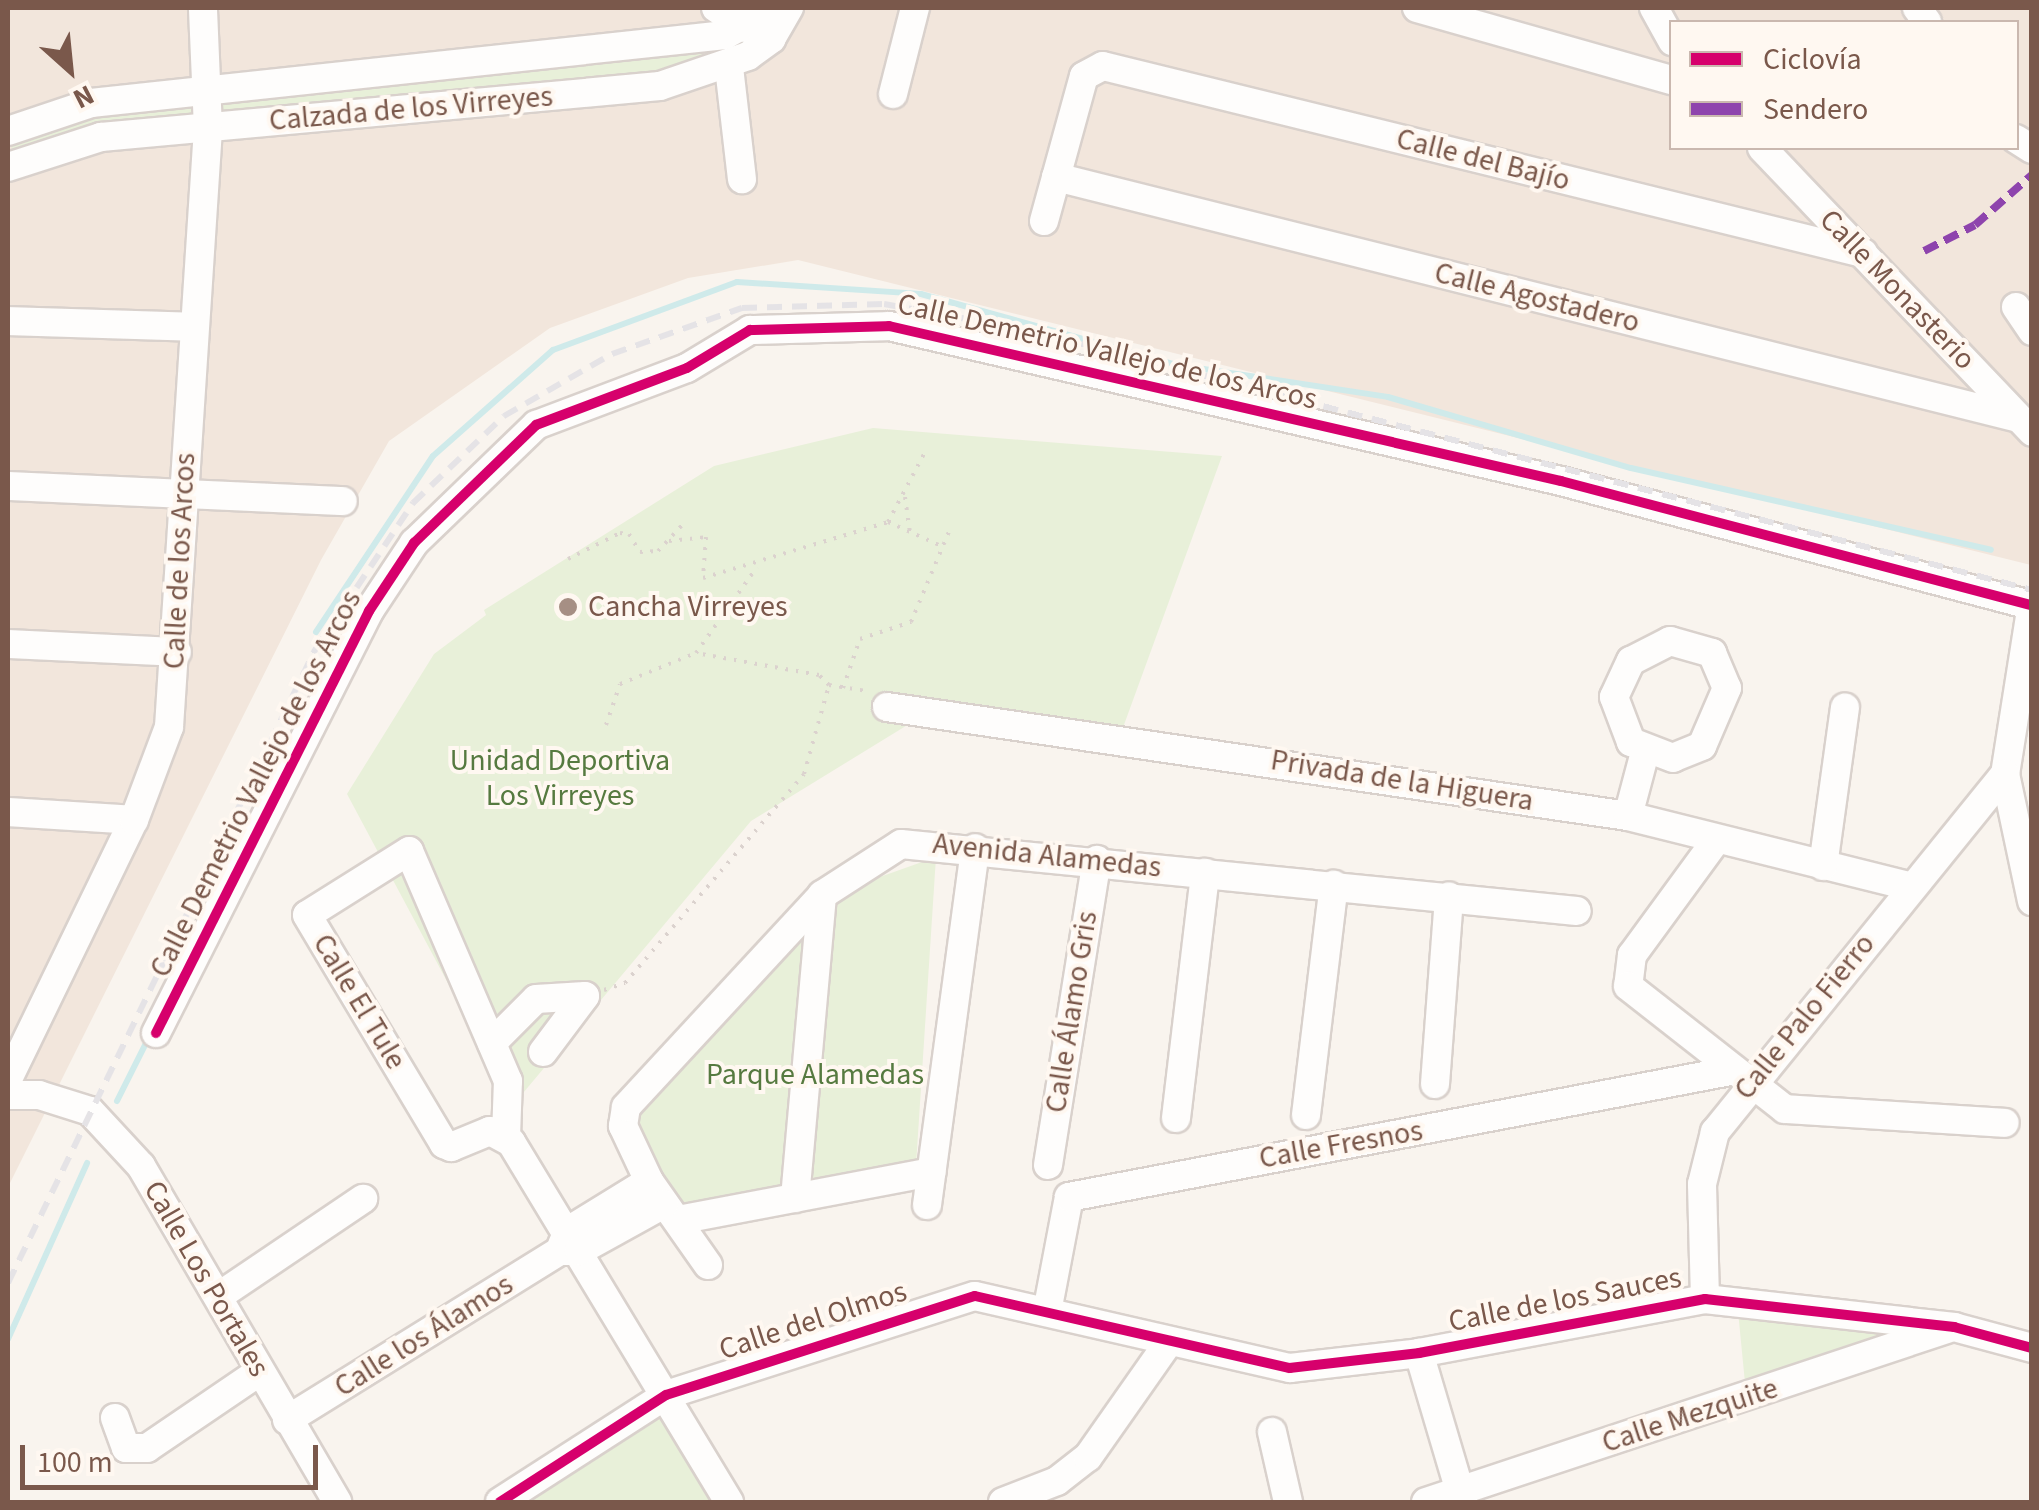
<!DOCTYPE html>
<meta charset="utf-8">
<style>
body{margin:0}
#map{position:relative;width:2039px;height:1510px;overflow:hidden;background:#f9f4ee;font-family:"Source Sans 3",sans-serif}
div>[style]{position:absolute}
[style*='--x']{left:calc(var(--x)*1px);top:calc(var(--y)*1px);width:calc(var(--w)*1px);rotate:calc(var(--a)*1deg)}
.residential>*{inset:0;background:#f2e6dc}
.green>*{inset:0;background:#e8f0d9;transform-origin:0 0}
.stream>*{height:6px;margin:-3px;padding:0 3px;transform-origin:3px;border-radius:3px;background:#cfeaea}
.path>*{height:4px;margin-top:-2px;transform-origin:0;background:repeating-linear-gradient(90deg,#dbd2ce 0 2.5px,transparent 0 10.5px)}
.roads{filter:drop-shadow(2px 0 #d9d1cc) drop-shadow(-2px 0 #d9d1cc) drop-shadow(0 2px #d9d1cc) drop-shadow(0 -2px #d9d1cc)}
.minor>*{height:28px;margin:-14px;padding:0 14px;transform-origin:14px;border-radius:14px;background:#fefdfc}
.rail>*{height:6px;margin-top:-3px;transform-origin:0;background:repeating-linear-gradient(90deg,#e5e3e6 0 15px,transparent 0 25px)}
.quiet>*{height:8px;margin-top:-4px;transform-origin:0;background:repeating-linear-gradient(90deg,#8e44ad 0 15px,transparent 0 23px)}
.cycleway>*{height:10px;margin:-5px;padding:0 5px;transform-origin:5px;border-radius:5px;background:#d6006c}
.dots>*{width:28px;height:28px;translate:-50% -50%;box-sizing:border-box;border:5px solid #fff8f1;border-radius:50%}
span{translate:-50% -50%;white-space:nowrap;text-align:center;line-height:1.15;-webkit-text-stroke:8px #fff8f1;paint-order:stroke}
.street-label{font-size:30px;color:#7a584b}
.poi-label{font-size:30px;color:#7a584b}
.left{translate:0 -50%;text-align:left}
.park-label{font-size:30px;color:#567a40}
.frame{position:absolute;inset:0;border:10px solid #7a584b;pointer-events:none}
.legend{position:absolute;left:1669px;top:20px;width:350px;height:130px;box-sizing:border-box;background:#fff8f1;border:2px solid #cab8af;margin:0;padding:12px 18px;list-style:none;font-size:30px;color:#7a584b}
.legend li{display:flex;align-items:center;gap:20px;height:50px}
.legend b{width:50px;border:2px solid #cab8af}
.north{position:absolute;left:20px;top:20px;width:100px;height:100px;-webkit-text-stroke:8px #fff8f1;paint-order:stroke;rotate:153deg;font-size:28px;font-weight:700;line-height:40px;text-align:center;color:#7a584b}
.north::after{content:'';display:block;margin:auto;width:35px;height:45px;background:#7a584b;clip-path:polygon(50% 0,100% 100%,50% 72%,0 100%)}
.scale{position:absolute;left:20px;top:1445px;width:298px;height:45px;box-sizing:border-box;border:5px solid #7a584b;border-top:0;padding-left:12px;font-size:30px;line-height:35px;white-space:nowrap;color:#7a584b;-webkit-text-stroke:8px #fff8f1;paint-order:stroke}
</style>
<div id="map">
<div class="residential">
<div style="clip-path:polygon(evenodd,8px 8px,2031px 8px,2031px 565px,798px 260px,688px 278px,550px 328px,389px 441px,321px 560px,8px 1187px,8px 8px,1672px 22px,2016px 22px,2016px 148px,1672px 148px,1672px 22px)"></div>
</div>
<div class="green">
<div style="clip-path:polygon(726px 30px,743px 52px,710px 71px,205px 126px,200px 92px)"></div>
<div style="left:191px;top:93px;width:35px;height:186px;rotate:80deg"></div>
<div style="clip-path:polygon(873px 428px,1222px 456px,1117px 744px,927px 713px,751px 821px,513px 1105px,347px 794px,434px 654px,486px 615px,484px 610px,714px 466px)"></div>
<div style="clip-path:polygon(936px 857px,916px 1165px,682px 1208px,630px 1116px,804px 929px,863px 883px)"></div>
<div style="clip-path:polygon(1738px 1311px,1939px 1327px,1746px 1393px)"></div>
<div style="clip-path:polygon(662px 1408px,717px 1502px,524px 1502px)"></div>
</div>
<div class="stream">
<div style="--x:316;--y:632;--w:211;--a:-56.4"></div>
<div style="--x:433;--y:456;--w:160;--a:-41.5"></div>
<div style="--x:553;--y:350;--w:196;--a:-20.3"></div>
<div style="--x:737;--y:282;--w:184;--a:3.7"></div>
<div style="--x:921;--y:294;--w:266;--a:15.5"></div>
<div style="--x:1177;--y:365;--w:213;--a:8.6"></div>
<div style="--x:1388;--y:397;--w:253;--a:16.3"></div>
<div style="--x:1631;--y:468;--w:369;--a:12.8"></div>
<div style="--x:117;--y:1101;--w:74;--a:-63.4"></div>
<div style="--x:8;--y:1339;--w:193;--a:-65.8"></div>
</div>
<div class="path">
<div style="--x:905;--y:497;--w:35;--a:82"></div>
<div style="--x:888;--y:522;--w:56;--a:24.3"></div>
<div style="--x:669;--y:541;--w:37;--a:-6"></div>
<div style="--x:706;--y:537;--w:41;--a:94.2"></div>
<div style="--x:703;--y:578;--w:193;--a:-16.8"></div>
<div style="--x:888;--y:522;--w:79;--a:-62.1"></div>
<div style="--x:568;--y:559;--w:58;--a:-26.6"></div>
<div style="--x:620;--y:533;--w:9;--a:6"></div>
<div style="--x:629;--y:534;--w:21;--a:59"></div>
<div style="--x:640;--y:552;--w:18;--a:-3"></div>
<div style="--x:658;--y:551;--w:38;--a:-47"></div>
<div style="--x:829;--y:685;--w:39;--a:9"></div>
<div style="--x:843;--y:688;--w:52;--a:-70.9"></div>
<div style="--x:860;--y:639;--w:54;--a:-18.4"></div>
<div style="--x:911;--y:622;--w:103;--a:-67.2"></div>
<div style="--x:606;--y:725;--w:43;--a:-71.1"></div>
<div style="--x:620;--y:684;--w:82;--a:-22.2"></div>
<div style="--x:604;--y:990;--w:22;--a:-18"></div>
<div style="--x:625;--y:983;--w:275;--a:-49.4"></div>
<div style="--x:804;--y:774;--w:92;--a:-74.3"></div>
<div style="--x:829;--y:685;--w:14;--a:-135"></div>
<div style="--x:819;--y:675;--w:125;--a:-169.9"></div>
<div style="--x:696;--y:653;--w:105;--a:-54.7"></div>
</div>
<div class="roads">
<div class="minor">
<div style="--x:716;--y:8;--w:36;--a:34"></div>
<div style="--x:1417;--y:8;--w:265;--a:15.8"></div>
<div style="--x:1654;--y:8;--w:38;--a:61"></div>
<div style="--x:1917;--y:8;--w:17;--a:54"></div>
<div style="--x:729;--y:67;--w:113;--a:83.4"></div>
<div style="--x:893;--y:94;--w:89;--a:-75.7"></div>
<div style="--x:8;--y:131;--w:88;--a:-18.6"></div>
<div style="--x:91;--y:103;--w:638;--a:-6.12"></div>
<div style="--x:725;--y:35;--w:56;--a:-28.9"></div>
<div style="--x:2016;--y:139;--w:19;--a:32"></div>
<div style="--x:1762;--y:148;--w:392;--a:46.4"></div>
<div style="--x:8;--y:167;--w:98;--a:-17.9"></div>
<div style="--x:101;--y:137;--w:561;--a:-5.21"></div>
<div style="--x:660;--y:86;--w:93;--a:-18.8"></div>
<div style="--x:748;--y:56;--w:29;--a:-36"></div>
<div style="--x:771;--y:39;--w:36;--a:-60"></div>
<div style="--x:1056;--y:177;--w:992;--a:14.06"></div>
<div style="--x:1044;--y:221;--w:150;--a:-74.6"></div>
<div style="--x:1084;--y:76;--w:21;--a:-28"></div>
<div style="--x:1103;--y:66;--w:783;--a:13.82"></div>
<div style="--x:2016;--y:307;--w:29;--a:56"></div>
<div style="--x:8;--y:321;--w:186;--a:1.8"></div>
<div style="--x:8;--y:486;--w:335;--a:2.6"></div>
<div style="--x:2032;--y:604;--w:172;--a:99"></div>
<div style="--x:2005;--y:774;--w:130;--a:78"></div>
<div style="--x:1670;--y:641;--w:44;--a:15.9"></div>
<div style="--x:1712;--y:653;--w:38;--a:67"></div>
<div style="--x:1727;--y:688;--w:63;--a:113.3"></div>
<div style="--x:1702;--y:746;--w:31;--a:158"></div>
<div style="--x:1673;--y:758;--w:45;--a:-159.1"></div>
<div style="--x:1631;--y:742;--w:48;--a:-110.7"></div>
<div style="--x:1614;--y:697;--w:40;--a:-65"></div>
<div style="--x:1631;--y:661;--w:44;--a:-27.1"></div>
<div style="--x:8;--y:644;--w:169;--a:2.7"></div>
<div style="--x:887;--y:707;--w:749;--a:8.37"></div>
<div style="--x:1628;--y:816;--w:293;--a:14"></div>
<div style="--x:8;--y:812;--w:126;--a:3.6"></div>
<div style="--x:1628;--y:816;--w:66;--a:-75.1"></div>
<div style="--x:1717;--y:839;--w:144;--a:126.2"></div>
<div style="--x:1632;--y:955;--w:31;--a:97"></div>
<div style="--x:1628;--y:986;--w:199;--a:38.1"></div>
<div style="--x:1785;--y:1109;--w:220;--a:3.6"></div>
<div style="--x:1823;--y:866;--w:160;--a:-82.1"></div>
<div style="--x:156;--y:1033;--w:473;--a:-63.2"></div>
<div style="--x:369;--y:611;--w:82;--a:-56.5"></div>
<div style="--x:414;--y:543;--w:170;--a:-44"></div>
<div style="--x:536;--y:425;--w:161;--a:-20.7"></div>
<div style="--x:687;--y:368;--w:74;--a:-31.1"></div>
<div style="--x:750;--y:330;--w:139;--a:-1.6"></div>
<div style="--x:889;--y:326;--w:690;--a:12.99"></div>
<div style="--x:1561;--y:481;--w:486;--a:14.8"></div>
<div style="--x:492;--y:1043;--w:62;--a:-45"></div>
<div style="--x:536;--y:999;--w:49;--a:-3.5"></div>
<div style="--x:543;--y:1052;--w:70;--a:-53.1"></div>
<div style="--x:8;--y:1079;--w:288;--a:-64.1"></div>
<div style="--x:134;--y:820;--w:99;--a:-69.4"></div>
<div style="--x:169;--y:727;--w:599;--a:-86.27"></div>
<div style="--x:208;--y:129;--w:121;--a:-92.4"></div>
<div style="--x:1435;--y:1084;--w:188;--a:-85.7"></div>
<div style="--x:8;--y:1095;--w:31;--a:0"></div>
<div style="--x:39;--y:1095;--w:53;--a:17.4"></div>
<div style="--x:90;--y:1111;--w:75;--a:47.2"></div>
<div style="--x:141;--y:1166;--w:389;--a:59.7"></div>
<div style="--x:1306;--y:1115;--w:232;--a:-83.1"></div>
<div style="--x:1176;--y:1118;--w:247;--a:-83.2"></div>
<div style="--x:506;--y:1137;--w:56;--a:-88"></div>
<div style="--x:508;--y:1081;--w:250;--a:-113.3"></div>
<div style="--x:409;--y:851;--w:120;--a:147.9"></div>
<div style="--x:307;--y:915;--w:267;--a:59.1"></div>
<div style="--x:444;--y:1144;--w:8;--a:23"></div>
<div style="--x:451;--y:1147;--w:42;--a:-22.3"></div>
<div style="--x:490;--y:1131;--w:24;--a:28"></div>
<div style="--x:511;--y:1142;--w:421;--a:58.8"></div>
<div style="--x:1048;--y:1165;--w:309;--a:-80.9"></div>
<div style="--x:795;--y:1198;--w:304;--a:-84.9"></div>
<div style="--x:927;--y:1205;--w:360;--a:-82.3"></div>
<div style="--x:678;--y:1220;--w:258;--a:-10.7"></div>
<div style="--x:562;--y:1245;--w:15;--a:-67"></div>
<div style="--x:568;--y:1231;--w:95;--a:-31.7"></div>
<div style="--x:708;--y:1265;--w:103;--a:-125.1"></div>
<div style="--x:649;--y:1181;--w:61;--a:-115.3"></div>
<div style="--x:623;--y:1126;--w:19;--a:-81"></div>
<div style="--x:626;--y:1107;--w:289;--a:-47.2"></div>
<div style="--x:822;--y:895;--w:94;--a:-32.8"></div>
<div style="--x:901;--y:844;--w:679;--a:5.66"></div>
<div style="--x:219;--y:1296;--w:174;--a:-34"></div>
<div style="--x:1705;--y:1299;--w:115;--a:-91.5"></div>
<div style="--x:1702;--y:1184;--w:54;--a:-76"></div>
<div style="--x:1715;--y:1132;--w:461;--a:-51"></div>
<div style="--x:1047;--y:1312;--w:117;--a:-79.2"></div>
<div style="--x:1069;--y:1197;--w:673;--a:-10.79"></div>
<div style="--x:1419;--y:1353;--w:155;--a:73.5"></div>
<div style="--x:115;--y:1418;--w:32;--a:70"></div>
<div style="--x:126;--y:1448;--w:21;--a:0"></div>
<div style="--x:147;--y:1448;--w:135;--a:-34.2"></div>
<div style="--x:287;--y:1420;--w:321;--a:-31.8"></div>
<div style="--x:560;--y:1251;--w:19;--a:0"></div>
<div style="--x:579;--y:1251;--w:97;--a:-28.9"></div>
<div style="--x:1272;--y:1432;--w:72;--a:77.1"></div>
<div style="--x:500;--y:1502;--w:197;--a:-32.8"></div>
<div style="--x:666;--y:1395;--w:324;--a:-17.8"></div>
<div style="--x:975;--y:1296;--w:323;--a:12.9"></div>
<div style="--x:1290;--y:1368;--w:130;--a:-6.6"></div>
<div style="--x:1419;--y:1353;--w:291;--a:-10.7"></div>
<div style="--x:1705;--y:1299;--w:251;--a:6.4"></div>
<div style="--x:1954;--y:1327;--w:81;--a:15.1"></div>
<div style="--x:1003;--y:1502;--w:58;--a:-21.3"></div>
<div style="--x:1057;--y:1481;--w:39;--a:-38"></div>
<div style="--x:1088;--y:1457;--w:139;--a:-54.9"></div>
<div style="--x:1426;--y:1502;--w:549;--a:-18.37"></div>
</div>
</div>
<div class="rail">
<div style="--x:8;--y:1283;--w:704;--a:-64.13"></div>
<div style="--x:315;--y:650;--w:177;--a:-56.3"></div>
<div style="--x:413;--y:503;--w:126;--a:-43.7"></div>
<div style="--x:504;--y:416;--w:125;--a:-29.9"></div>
<div style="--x:612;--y:354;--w:138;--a:-19.5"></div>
<div style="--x:742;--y:308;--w:142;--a:-1.6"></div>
<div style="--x:884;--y:304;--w:151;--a:10.3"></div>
<div style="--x:1033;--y:331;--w:1032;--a:14.53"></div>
</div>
<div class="quiet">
<div style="--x:1924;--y:251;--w:57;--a:-27"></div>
<div style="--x:1975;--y:225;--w:76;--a:-41.3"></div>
</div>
<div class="cycleway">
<div style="--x:156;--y:1033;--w:473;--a:-63.2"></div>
<div style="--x:369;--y:611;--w:82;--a:-56.5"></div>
<div style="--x:414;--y:543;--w:170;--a:-44"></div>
<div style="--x:536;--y:425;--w:161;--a:-20.7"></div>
<div style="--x:687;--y:368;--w:74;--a:-31.1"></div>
<div style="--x:750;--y:330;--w:139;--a:-1.6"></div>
<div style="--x:889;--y:326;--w:690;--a:12.99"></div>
<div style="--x:1561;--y:481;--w:486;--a:14.8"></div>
<div style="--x:500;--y:1502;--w:197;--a:-32.8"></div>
<div style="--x:666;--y:1395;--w:324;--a:-17.8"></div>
<div style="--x:975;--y:1296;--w:323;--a:12.9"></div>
<div style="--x:1290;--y:1368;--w:130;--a:-6.6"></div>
<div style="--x:1419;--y:1353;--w:291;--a:-10.7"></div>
<div style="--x:1705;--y:1299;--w:251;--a:6.4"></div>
<div style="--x:1954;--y:1327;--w:81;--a:15.1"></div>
</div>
<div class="dots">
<div style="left:568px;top:607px;background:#a68f84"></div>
</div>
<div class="street-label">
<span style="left:411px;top:109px;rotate:-5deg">Calzada de los Virreyes</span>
<span style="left:1483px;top:160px;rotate:14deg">Calle del Bajío</span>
<span style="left:1897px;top:290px;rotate:46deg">Calle Monasterio</span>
<span style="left:1537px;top:298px;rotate:14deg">Calle Agostadero</span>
<span style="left:1107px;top:352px;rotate:13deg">Calle Demetrio Vallejo de los Arcos</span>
<span style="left:180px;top:561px;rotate:-87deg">Calle de los Arcos</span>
<span style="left:1402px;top:781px;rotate:9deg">Privada de la Higuera</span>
<span style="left:256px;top:784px;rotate:-63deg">Calle Demetrio Vallejo de los Arcos</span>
<span style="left:1047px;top:856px;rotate:6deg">Avenida Alamedas</span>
<span style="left:359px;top:1002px;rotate:59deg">Calle El Tule</span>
<span style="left:1072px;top:1012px;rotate:-81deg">Calle Álamo Gris</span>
<span style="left:1805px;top:1017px;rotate:-51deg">Calle Palo Fierro</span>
<span style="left:1341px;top:1145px;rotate:-10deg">Calle Fresnos</span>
<span style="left:206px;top:1279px;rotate:60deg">Calle Los Portales</span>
<span style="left:1565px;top:1300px;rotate:-11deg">Calle de los Sauces</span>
<span style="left:813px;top:1321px;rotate:-18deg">Calle del Olmos</span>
<span style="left:424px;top:1336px;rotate:-32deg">Calle los Álamos</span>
<span style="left:1690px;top:1416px;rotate:-18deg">Calle Mezquite</span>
</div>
<div class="poi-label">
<span class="left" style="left:588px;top:607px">Cancha Virreyes</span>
</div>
<div class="park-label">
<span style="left:560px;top:778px">Unidad Deportiva<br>Los Virreyes</span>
<span style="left:815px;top:1075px">Parque Alamedas</span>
</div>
<div class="frame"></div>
<ul class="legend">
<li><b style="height:12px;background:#d6006c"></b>Ciclovía</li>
<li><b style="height:12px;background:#8e44ad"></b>Sendero</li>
</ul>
<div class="north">N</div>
<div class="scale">100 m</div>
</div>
